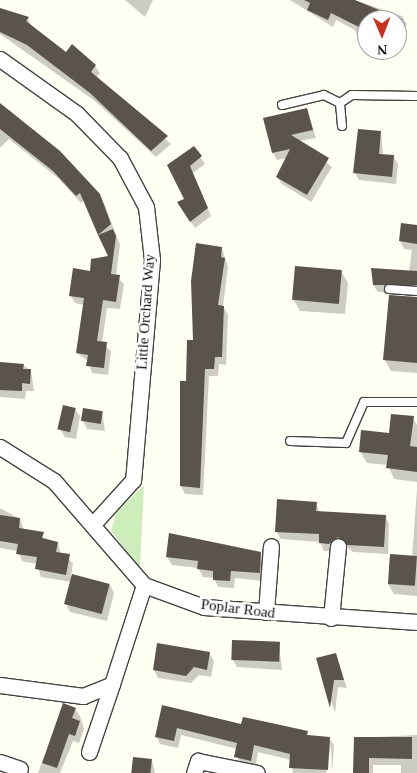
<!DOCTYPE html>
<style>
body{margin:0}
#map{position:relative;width:417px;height:773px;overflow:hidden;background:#fffff4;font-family:"Times New Roman",serif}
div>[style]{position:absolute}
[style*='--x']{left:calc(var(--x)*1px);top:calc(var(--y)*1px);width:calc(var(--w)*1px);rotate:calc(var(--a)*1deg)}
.green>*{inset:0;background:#cdedbb}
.shadow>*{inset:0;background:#0003}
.building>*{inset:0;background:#5a544c;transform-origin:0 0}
.roads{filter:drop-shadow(1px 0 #444) drop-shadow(-1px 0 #444) drop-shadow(0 1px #444) drop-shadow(0 -1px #444)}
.service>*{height:8px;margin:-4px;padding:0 4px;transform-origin:4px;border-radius:4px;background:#fff}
.minor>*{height:15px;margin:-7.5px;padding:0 7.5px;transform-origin:7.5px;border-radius:7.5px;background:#fff}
span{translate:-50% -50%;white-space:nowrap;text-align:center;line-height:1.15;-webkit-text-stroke:5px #fff;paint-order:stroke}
.street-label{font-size:15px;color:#111}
.north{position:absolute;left:357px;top:10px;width:50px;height:50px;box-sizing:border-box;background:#fff;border:1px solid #a0a0a0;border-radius:50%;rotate:179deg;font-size:14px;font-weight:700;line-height:20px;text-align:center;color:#111}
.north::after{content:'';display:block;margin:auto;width:18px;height:22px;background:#ca321f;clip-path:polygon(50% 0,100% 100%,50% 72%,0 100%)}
</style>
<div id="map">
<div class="green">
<div style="clip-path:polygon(144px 485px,140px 567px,140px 568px,111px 531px,116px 513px)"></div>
</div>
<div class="shadow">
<div style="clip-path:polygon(125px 0,153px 0,145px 17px)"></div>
<div style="clip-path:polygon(290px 0,354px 0,402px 16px,407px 24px,399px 43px,397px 20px,367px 20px,367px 44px,359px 40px,355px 30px,336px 20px,333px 27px)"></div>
<div style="clip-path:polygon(0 9px,28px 18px,31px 26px,66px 54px,95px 66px,100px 73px,96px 78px,171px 144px,156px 157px,95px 101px,0 34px)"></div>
<div style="clip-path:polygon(0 105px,60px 152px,104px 203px,120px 245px,116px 276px,124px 284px,120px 309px,107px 308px,102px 343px,111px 351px,108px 375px,92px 373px,88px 361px,77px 353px,84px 305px,75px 303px,71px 296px,110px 257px,84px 200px,81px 203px,58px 178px,9px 139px,0 148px)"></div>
<div style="clip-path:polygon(307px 109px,316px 138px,299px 141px,332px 167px,311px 202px,282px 184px,277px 177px,287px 158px,277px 160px,273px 153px)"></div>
<div style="clip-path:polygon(381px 132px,383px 155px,393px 156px,398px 164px,396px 184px,359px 180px,355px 173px)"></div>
<div style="clip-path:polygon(194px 148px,205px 164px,193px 173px,211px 216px,195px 228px,183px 210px,186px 200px,169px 165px)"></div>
<div style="clip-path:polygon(417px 226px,417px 293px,378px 292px,373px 285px,409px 272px,412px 250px,404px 249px,400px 241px)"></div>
<div style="clip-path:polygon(222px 248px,228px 267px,223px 306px,228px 315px,226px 365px,219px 364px,218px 376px,209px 376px,203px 495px,185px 494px,181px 486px,187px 382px)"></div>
<div style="clip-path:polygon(341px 271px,348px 283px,345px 314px,300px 311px,293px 299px)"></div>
<div style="clip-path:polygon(417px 312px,417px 373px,391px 371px,384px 359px)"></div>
<div style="clip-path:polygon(0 363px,23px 365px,31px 371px,34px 391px,26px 391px,25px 399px,0 397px)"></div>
<div style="clip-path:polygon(75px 409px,80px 416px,76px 439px,65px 437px,60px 429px)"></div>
<div style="clip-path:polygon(102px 412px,105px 431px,87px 429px,83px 421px)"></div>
<div style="clip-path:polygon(413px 418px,417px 425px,417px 482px,394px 479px,388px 465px,367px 463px,360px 451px)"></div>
<div style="clip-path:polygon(417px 489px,417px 596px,394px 594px,388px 584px,412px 557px)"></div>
<div style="clip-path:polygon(316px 503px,320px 513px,385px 516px,389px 524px,388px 554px,353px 552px,343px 544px,334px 551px,324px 551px,320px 542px,281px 539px,276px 531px)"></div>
<div style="clip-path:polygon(0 508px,20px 519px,24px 530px,58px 543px,61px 554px,73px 563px,71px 576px,110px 585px,114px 593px,107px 621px,70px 612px,66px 604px,71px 582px,41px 577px,37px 564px,22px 561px,18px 551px,0 548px)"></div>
<div style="clip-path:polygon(260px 553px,265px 561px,263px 581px,235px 578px,234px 588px,218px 587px,214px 578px,203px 577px,198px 568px,172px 565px,167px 557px)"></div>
<div style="clip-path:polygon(158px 644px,209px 653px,214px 661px,211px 677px,199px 675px,191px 683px,158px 678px,154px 670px)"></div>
<div style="clip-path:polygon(279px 644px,282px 670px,237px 667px,233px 660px)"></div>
<div style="clip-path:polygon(335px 654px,347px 688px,338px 687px,335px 713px,317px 659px)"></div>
<div style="clip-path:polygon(64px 705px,75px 709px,80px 716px,84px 729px,79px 743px,73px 741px,60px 773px,38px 773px)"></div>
<div style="clip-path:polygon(163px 707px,242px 725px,329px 738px,334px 745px,332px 773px,331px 744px,326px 773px,293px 773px,291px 760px,258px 752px,255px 768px,239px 764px,237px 749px,181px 735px,178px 748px,160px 744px,156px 736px)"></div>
<div style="clip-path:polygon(417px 735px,417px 773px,401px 773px,401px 765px,373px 765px,373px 773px,355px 773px,355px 738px)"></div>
<div style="clip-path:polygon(152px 760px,155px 773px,133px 773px)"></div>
</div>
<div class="building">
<div style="clip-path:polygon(304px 0,355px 0,403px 20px,367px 20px,367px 31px,331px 13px,328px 20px,307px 10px,310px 3px)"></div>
<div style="clip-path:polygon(0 8px,29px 17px,26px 21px,66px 52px,72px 44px,96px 65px,91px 72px,168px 136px,151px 151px,90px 93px,27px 45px,0 32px)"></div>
<div style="clip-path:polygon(0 103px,60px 151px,100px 194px,111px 224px,98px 235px,80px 193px,76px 196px,53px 171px,0 129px)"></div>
<div style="clip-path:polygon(307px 108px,313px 130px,291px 135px,329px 158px,307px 195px,276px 177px,290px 149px,272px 153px,263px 118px)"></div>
<div style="clip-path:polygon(358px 129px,381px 131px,379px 154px,394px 155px,392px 177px,353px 173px)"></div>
<div style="clip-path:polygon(194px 146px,202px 156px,190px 166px,208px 208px,190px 222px,177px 202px,184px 199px,167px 165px)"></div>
<div style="clip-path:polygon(401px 223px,417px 225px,417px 244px,399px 241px)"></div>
<div style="clip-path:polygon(113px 229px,116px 236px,111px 274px,120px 275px,116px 302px,103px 300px,97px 341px,107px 342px,104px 368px,86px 366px,88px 355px,76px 353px,84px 298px,69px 296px,73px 268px,90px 271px,91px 259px,108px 256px,98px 235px)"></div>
<div style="clip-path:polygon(196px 243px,222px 247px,221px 257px,225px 258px,218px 305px,224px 306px,222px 357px,215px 357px,214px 369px,205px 369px,200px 488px,180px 486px,180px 381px,186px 381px,187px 340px,193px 340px,191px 281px)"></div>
<div style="left:295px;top:266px;width:47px;height:34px;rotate:5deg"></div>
<div style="clip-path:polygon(371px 268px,417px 271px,417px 285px,373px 285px)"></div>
<div style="clip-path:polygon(389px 295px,417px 297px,417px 363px,383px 360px)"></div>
<div style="clip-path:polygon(0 362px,24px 364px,23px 369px,31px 369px,30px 384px,22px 383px,22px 391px,0 390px)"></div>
<div style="left:63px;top:405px;width:13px;height:25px;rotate:13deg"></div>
<div style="left:83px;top:408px;width:20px;height:13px;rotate:9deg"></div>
<div style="clip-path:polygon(391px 414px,414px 416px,410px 446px,417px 447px,417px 472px,386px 468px,388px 455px,359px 452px,361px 430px,389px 433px)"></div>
<div style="clip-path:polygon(277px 499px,317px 502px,316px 511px,386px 515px,384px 547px,347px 545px,338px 537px,329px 544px,319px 543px,319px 534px,275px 532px)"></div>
<div style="clip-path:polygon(0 515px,20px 518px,19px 528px,44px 532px,42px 538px,58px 542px,56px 552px,70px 554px,66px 575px,35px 569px,37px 557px,16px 554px,18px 544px,0 541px)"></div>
<div style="clip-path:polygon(169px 533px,261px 552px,260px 573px,231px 571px,230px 581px,213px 580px,213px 571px,197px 569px,198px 561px,166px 557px)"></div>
<div style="left:390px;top:554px;width:27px;height:30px;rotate:4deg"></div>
<div style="left:72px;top:574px;width:39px;height:31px;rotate:15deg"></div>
<div style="left:232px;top:640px;width:48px;height:20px;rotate:2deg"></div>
<div style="clip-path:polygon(157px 643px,210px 652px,207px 670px,194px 667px,186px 676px,153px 670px)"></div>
<div style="clip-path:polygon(336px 653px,344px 680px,334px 680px,330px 708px,316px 658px)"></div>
<div style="clip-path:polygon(63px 703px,76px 708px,72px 718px,80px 721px,75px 736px,69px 734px,57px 768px,42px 763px)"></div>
<div style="clip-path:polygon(162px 705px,241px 724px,243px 717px,308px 731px,307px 735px,330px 737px,328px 770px,289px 768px,290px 754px,254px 745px,251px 761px,234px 757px,237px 743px,177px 728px,174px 741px,155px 737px)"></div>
<div style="clip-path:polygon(354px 737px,412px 737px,412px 759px,369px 758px,369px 773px,353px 773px)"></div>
<div style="left:133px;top:757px;width:19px;height:16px;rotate:6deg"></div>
</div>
<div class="roads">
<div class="service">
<div style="--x:282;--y:105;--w:43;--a:-13.4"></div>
<div style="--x:324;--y:95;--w:18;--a:27"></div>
<div style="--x:342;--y:126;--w:23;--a:-95"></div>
<div style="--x:340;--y:103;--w:14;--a:-34"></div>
<div style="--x:352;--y:95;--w:65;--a:0.9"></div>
<div style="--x:389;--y:289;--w:28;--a:4"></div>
<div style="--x:290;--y:441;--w:56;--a:2"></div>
<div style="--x:346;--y:443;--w:45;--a:-66.3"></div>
<div style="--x:364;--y:402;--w:53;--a:0"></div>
</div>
<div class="minor">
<div style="--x:0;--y:59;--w:95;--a:35.5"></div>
<div style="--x:77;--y:114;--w:62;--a:45.7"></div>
<div style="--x:120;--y:158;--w:55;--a:62"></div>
<div style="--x:146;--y:207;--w:53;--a:83.5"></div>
<div style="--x:152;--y:260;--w:221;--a:94.9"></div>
<div style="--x:133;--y:480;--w:58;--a:132.2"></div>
<div style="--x:0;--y:447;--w:64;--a:32.2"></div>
<div style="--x:54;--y:481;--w:138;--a:49.1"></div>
<div style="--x:144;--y:585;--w:64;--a:20.1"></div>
<div style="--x:204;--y:607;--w:214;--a:4"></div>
<div style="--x:266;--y:612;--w:66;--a:-85.7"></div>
<div style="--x:331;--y:618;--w:72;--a:-84.4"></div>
<div style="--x:0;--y:685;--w:84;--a:7.5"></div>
<div style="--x:83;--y:696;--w:31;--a:-22"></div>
<div style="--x:112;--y:684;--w:104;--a:-72.1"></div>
<div style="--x:89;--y:752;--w:72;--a:-71.3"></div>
<div style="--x:0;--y:762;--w:21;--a:19"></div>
<div style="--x:194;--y:773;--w:13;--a:-72"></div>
<div style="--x:198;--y:761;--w:60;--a:11.5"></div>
</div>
</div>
<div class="street-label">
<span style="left:146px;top:312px;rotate:-86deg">Little Orchard Way</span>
<span style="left:238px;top:609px;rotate:7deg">Poplar Road</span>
</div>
<div class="north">N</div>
</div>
